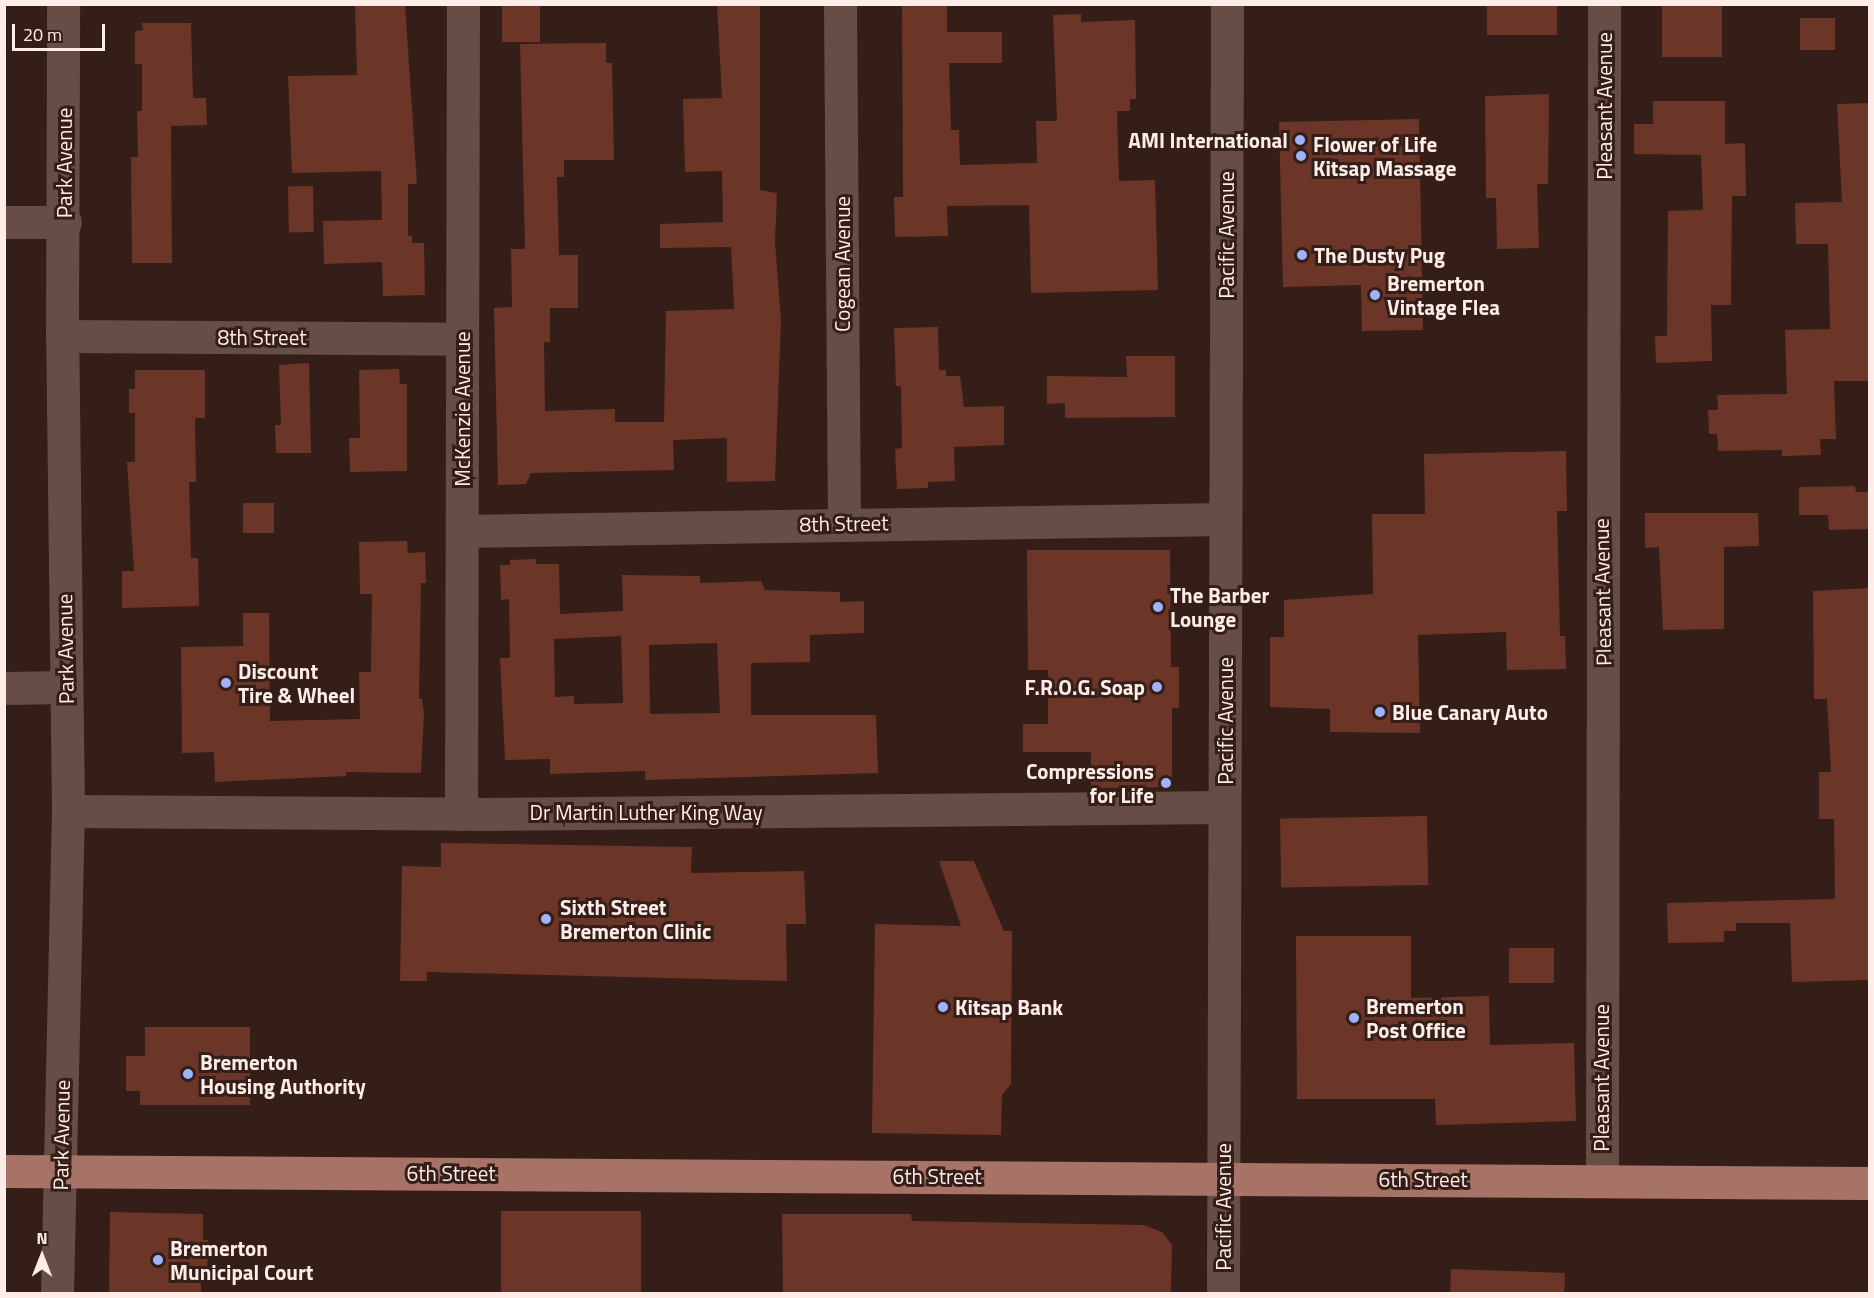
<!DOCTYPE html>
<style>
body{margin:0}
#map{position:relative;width:1874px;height:1298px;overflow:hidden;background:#351e18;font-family:"Titillium Web",sans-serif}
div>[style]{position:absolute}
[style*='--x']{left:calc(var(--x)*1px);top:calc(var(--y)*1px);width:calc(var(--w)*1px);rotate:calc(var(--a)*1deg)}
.building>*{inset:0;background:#6b3527;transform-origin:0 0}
.minor>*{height:33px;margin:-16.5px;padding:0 16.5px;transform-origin:16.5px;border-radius:16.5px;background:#664d46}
.major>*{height:33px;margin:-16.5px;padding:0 16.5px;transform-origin:16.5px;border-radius:16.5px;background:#a77366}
.dots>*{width:16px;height:16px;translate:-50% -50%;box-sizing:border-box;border:3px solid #351e18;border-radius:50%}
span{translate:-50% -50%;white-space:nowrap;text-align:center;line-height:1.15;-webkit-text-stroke:6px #351e18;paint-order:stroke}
.street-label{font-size:21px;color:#fdece7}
.poi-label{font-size:21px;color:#fdece7;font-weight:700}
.right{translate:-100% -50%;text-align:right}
.left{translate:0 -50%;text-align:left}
.frame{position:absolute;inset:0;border:6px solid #fdece7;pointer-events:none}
.north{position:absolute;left:12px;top:1226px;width:60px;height:60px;-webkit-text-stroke:4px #351e18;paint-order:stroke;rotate:0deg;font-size:16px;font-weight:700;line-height:24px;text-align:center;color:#fdece7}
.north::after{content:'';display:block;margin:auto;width:21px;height:27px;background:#fdece7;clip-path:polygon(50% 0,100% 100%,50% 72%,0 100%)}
.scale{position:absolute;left:12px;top:24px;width:93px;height:27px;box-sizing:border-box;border:3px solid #fdece7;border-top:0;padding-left:8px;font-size:18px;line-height:21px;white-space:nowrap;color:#fdece7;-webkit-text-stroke:4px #351e18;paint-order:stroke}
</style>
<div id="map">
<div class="building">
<div style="clip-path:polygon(355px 4px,405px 4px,417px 184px,408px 184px,408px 236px,412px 236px,412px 243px,424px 243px,425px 295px,383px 296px,382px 262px,324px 264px,323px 221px,382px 220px,381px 171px,292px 173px,288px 76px,357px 75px)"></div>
<div style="left:502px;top:4px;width:38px;height:38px"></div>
<div style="clip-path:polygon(717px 4px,760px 4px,760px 190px,777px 193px,775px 242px,781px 319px,775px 481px,727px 482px,727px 438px,673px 440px,674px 470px,531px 473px,526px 484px,498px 485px,494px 308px,512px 307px,511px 249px,525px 249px,520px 44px,606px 43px,606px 63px,612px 63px,614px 160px,564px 160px,564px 177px,557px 177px,559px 255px,578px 255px,578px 308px,550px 308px,550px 342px,544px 342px,545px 411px,615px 409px,615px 422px,664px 422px,666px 311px,734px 309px,731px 247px,660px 248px,660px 224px,723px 222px,722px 171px,685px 172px,683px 99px,722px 98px)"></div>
<div style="clip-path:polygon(902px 4px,947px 4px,947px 32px,1002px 32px,1002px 63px,949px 63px,951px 130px,959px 130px,960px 165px,1037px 163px,1036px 121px,1057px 121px,1053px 15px,1081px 14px,1081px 22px,1135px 20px,1136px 99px,1130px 99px,1130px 111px,1117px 111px,1119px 181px,1155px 180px,1158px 290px,1031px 293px,1029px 205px,947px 206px,948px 236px,895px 237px,894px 197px,903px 197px)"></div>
<div style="left:1487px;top:4px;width:70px;height:31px"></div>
<div style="left:1662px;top:4px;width:60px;height:53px"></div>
<div style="left:1800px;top:18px;width:35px;height:32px"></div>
<div style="clip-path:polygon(142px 23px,191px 23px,193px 98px,206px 98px,207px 125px,171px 126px,172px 263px,132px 263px,131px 157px,138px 157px,137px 111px,142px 111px,142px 64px,135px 64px,135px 31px,143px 30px)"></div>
<div style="clip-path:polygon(1549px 94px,1548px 184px,1537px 184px,1539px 248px,1497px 249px,1496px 198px,1486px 198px,1485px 96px)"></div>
<div style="clip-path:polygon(1653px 101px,1725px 101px,1725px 144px,1745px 143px,1746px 196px,1732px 196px,1731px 305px,1711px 305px,1712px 361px,1656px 363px,1655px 336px,1667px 336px,1668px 211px,1703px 210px,1701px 155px,1634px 154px,1634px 124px,1653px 124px)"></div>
<div style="clip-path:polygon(1869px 103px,1869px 381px,1834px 381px,1836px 439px,1820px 439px,1821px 455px,1782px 456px,1782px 450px,1718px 451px,1717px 434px,1709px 434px,1708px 410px,1718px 410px,1717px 395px,1787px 394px,1785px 330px,1830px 329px,1828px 244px,1796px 244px,1795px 203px,1842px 202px,1837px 104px)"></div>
<div style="clip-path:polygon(1419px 119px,1423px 330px,1362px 331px,1361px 285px,1283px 287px,1279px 122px)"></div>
<div style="left:313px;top:186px;width:46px;height:25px;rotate:89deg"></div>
<div style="clip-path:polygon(938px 327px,939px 370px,946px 370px,946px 376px,960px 376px,964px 407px,1004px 406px,1004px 445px,954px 447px,955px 481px,928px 482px,928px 488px,897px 489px,895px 449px,902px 448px,901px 386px,896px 386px,894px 328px)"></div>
<div style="clip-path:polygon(1126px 356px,1175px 356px,1175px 417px,1065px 418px,1065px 403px,1047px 404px,1047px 376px,1127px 377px)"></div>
<div style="clip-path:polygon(309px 363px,311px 453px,276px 453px,275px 425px,281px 425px,279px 365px)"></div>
<div style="clip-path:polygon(399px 369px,400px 384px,407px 384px,407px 471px,350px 472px,349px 438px,360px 438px,359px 370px)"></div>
<div style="clip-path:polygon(135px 370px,205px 370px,205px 418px,195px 418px,196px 482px,189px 482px,191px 558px,198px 558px,199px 606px,122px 608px,122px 571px,134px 571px,127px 462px,135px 462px,135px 413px,129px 413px,129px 389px,135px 389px)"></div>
<div style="clip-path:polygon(1566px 451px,1567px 511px,1557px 511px,1560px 636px,1565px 636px,1566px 669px,1507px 670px,1506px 632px,1418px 635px,1420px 733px,1330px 732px,1330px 709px,1270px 707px,1270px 637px,1284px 637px,1284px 600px,1373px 594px,1372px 514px,1425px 514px,1424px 454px)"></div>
<div style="clip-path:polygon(1855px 486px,1856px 492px,1869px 492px,1869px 529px,1829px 530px,1828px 515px,1799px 515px,1799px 487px)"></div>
<div style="left:243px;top:503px;width:31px;height:30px"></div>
<div style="clip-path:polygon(1645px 513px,1758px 513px,1759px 546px,1724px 547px,1724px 629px,1663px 630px,1659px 547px,1645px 548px)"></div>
<div style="clip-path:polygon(407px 541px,408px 553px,425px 552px,426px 583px,421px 583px,419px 699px,422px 699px,424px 713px,421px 773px,346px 772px,346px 776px,215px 782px,214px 752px,182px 753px,181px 647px,243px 646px,243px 613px,269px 613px,270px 721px,360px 719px,359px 672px,371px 672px,372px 594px,360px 594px,359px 542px)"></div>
<div style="clip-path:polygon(1027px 550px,1170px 550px,1171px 667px,1179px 667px,1179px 708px,1172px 708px,1172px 787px,1091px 788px,1091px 752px,1023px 752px,1023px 724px,1048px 724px,1048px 670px,1028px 670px)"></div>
<div style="clip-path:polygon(evenodd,536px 559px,536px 564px,559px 564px,560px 614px,623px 611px,622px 575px,700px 576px,700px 583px,761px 581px,765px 590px,840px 592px,840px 602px,864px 601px,864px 633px,810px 635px,810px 662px,751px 663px,751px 715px,876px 715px,878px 773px,645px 780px,645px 771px,550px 774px,550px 759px,505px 760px,500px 658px,510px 658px,509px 599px,501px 600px,500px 565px,510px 565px,510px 560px,536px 559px,621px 636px,623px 703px,574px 704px,574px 696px,555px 697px,554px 639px,621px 636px,536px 559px,717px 643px,720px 713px,650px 714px,649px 645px,717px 643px)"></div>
<div style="clip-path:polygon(1869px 588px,1869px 980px,1792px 982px,1790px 923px,1736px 923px,1736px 931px,1724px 931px,1724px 942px,1668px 943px,1667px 903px,1835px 899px,1834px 819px,1819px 819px,1819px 772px,1831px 772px,1827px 699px,1814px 699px,1813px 591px)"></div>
<div style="left:1427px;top:816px;width:69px;height:147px;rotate:89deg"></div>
<div style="clip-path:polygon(441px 843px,692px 847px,691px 873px,804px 871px,806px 924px,786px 924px,787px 981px,427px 972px,427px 981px,400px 981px,402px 866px,441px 867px)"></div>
<div style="clip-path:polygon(939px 861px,974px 861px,1004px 931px,1012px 931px,1011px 1084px,1002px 1095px,1001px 1135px,872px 1133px,875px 924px,961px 926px)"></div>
<div style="clip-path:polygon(1296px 936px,1411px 936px,1411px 998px,1489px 996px,1490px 1045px,1574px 1043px,1576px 1121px,1436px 1125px,1435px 1099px,1297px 1099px)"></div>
<div style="left:1554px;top:948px;width:35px;height:45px;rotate:90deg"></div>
<div style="clip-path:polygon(145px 1027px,250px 1027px,250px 1105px,140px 1105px,140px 1091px,126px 1091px,126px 1056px,145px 1056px)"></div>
<div style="left:501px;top:1211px;width:140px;height:82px"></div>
<div style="clip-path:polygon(110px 1212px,203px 1214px,203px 1240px,208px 1240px,207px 1280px,201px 1280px,201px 1293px,109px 1293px)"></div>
<div style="clip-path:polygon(782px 1214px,911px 1214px,912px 1221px,1144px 1225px,1162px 1232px,1172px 1245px,1171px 1293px,783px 1293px)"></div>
<div style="left:1451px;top:1269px;width:114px;height:24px;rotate:2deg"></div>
</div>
<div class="minor">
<div style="--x:840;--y:4;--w:519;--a:89.56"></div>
<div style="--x:4;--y:222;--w:61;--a:0"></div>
<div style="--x:62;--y:336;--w:400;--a:0.4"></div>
<div style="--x:462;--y:531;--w:763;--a:-0.9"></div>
<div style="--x:4;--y:688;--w:62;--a:-0.9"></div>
<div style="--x:68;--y:811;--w:409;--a:0.4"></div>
<div style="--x:477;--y:814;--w:747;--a:-0.54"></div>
<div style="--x:461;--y:814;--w:810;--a:-89.86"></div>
<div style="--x:1602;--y:1180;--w:1176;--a:-89.9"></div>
<div style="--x:57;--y:1294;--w:483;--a:-88.7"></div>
<div style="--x:68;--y:811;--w:475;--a:-90.7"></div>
<div style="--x:62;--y:336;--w:332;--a:-89.8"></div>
<div style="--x:1223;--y:1294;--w:1290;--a:-89.82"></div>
</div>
<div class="major">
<div style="--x:4;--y:1171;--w:1866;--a:0.37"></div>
</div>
<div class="dots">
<div style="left:1300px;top:140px;background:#9fb3fd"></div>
<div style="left:1301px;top:156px;background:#9fb3fd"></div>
<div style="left:1302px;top:255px;background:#9fb3fd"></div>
<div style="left:1375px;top:295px;background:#9fb3fd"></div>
<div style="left:1158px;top:607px;background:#9fb3fd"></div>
<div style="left:226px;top:683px;background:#9fb3fd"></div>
<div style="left:1157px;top:687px;background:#9fb3fd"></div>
<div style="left:1380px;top:712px;background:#9fb3fd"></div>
<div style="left:1166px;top:783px;background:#9fb3fd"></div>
<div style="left:546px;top:919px;background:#9fb3fd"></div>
<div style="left:943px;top:1007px;background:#9fb3fd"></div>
<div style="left:1354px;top:1018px;background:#9fb3fd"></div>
<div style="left:188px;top:1074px;background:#9fb3fd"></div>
<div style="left:158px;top:1260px;background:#9fb3fd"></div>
</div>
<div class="street-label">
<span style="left:1604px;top:106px;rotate:-90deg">Pleasant Avenue</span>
<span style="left:64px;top:163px;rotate:-90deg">Park Avenue</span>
<span style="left:1226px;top:235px;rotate:-90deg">Pacific Avenue</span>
<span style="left:842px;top:264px;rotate:-90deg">Cogean Avenue</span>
<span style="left:262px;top:337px">8th Street</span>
<span style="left:462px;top:409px;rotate:-90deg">McKenzie Avenue</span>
<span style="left:844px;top:523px;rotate:-1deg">8th Street</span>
<span style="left:1602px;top:592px;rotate:-91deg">Pleasant Avenue</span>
<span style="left:65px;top:649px;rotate:-91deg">Park Avenue</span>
<span style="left:1225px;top:721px;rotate:-90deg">Pacific Avenue</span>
<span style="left:646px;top:812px">Dr Martin Luther King Way</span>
<span style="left:1601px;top:1078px;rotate:-90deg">Pleasant Avenue</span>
<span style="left:61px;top:1135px;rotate:-89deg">Park Avenue</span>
<span style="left:451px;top:1173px">6th Street</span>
<span style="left:937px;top:1176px">6th Street</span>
<span style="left:1423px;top:1179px">6th Street</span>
<span style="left:1223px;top:1207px;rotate:-90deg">Pacific Avenue</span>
</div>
<div class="poi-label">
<span class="right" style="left:1288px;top:140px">AMI International</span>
<span class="left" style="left:1313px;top:156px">Flower of Life<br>Kitsap Massage</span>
<span class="left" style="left:1314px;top:255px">The Dusty Pug</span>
<span class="left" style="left:1387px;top:295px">Bremerton<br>Vintage Flea</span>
<span class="left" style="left:1170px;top:607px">The Barber<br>Lounge</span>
<span class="left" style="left:238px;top:683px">Discount<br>Tire &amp; Wheel</span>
<span class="right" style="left:1145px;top:687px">F.R.O.G. Soap</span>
<span class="left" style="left:1392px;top:712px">Blue Canary Auto</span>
<span class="right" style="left:1154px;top:783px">Compressions<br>for Life</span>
<span class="left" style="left:560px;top:919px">Sixth Street<br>Bremerton Clinic</span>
<span class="left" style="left:1366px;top:1018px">Bremerton<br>Post Office</span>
<span class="left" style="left:955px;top:1007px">Kitsap Bank</span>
<span class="left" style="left:200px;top:1074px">Bremerton<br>Housing Authority</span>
<span class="left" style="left:170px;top:1260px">Bremerton<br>Municipal Court</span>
</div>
<div class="frame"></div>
<div class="north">N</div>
<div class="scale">20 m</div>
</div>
